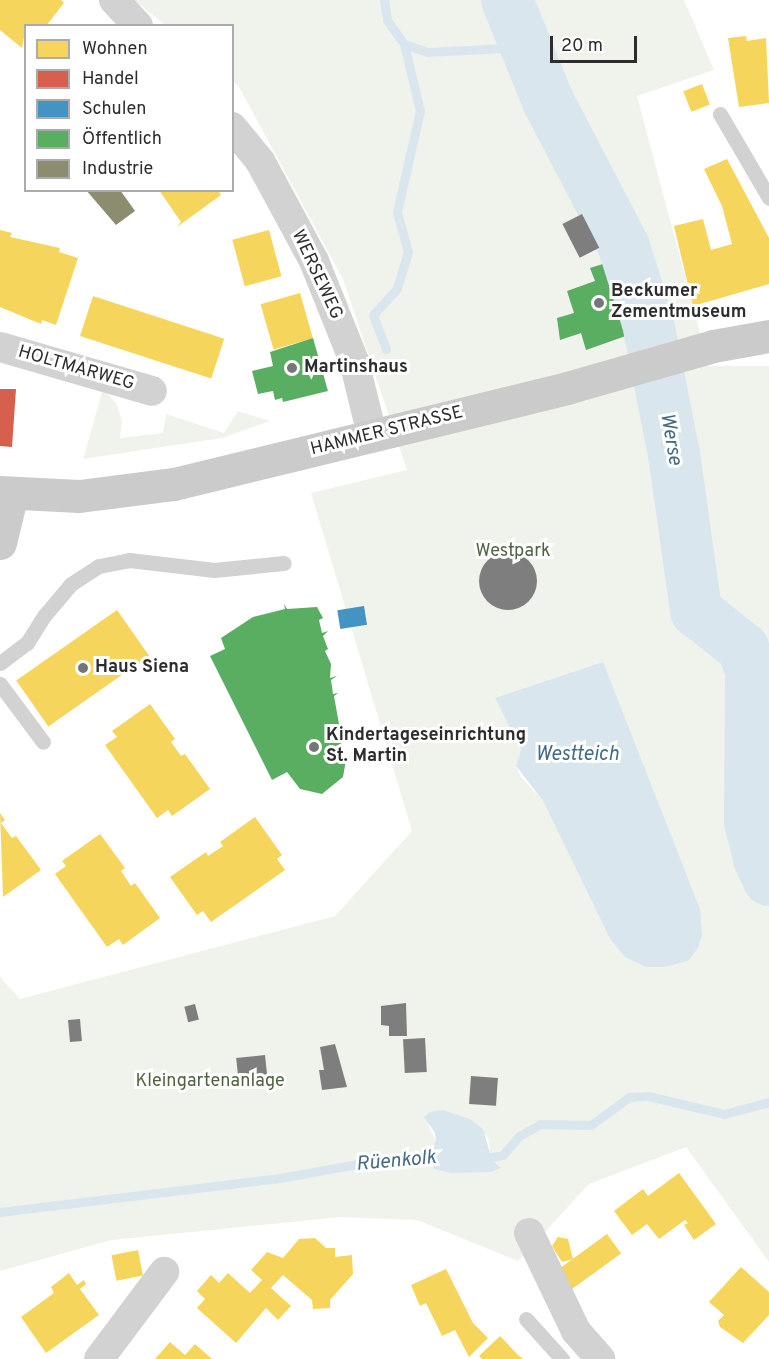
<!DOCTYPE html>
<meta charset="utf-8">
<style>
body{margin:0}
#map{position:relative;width:769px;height:1359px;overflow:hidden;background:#fff;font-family:Overpass,sans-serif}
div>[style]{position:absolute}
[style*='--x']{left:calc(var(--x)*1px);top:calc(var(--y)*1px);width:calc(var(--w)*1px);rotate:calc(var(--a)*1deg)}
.green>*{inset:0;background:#f0f3ec}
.water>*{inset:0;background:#dae6ee}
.homes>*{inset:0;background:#f6d55c;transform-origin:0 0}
.shops>*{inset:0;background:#d6604d}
.schools>*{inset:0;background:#4393c3;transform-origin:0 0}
.public>*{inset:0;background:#5aae61}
.industry>*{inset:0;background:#8c8c6e}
.stream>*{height:9px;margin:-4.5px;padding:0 4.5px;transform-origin:4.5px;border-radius:4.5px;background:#dae6ee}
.river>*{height:52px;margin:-26px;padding:0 26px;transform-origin:26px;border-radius:26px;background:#dae6ee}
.building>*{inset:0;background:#7e7e7e;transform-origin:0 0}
.round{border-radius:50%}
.service>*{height:15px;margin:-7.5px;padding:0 7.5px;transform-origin:7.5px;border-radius:7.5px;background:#d2d2d2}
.minor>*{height:30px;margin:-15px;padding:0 15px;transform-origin:15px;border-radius:15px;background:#d2d2d2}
.secondary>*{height:33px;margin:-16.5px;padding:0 16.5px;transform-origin:16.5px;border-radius:16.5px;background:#cbcbcb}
.dots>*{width:16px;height:16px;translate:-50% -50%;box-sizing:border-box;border:3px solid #fff;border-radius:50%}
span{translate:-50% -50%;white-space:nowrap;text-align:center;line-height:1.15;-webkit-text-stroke:6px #fff;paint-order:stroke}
.street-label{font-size:18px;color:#2d2d2d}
.poi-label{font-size:18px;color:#2d2d2d;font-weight:700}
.left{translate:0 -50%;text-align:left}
.park-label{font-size:18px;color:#4f6340}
.water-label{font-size:20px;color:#456a85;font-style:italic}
.legend{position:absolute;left:24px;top:24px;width:210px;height:168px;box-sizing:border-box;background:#fff;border:2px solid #ababab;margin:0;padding:8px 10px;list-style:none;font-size:18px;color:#2d2d2d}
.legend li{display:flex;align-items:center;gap:12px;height:30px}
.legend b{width:30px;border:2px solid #ababab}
.scale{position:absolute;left:550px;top:36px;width:87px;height:27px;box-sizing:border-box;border:3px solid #2d2d2d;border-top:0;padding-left:8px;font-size:18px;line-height:21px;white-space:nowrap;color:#2d2d2d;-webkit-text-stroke:4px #fff;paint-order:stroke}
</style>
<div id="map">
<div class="green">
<div style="clip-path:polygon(evenodd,134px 0,684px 0,714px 70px,637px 96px,709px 366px,769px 366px,769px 1262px,686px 1147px,589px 1184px,518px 1261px,417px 1220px,341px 1217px,111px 1240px,0 1271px,0 977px,20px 999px,335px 916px,412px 831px,311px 493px,407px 470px,343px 279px,239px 87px,233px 81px,232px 26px,165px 25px,134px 0,495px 698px,644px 774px,700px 909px,625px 957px,610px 939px,543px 801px,521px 777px,516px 766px,521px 750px,495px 698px,134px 0,443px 1111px,470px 1119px,489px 1139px,491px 1172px,478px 1171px,436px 1141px,428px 1125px,443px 1111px)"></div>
<div style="clip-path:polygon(103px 389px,116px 403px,122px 421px,120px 438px,163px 433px,166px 414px,224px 433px,238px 411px,270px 421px,222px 438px,83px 459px)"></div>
</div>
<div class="water">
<div style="clip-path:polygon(603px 662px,700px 909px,702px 935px,698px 948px,688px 961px,664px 967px,646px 967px,625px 957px,610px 939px,543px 801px,516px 766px,521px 750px,495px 698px)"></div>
<div style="clip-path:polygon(443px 1110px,470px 1119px,483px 1129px,492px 1160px,501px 1168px,491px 1172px,451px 1173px,434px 1169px,430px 1148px,436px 1141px,435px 1133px,424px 1117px,430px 1112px)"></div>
</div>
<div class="homes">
<div style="clip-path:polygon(0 0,61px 0,64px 3px,46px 26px,26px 26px,22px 48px,0 30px)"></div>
<div style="clip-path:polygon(746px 36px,747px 41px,766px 38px,769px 103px,739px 107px,728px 38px)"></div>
<div style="left:702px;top:84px;width:22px;height:20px;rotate:69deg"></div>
<div style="clip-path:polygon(727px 159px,769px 238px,769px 284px,693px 306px,674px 226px,703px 219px,711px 250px,732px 244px,722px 206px,704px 169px)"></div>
<div style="clip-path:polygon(159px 190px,218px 190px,221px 195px,177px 227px,181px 222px)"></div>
<div style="clip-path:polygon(0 230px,12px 233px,10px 237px,60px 248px,59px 252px,78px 258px,56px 325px,42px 320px,41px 324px,0 307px)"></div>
<div style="left:269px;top:230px;width:48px;height:38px;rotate:75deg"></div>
<div style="left:300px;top:293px;width:47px;height:41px;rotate:74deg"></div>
<div style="left:93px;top:296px;width:138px;height:42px;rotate:18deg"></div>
<div style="left:117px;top:610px;width:56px;height:123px;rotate:55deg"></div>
<div style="clip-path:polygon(150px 704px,175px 739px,171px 742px,181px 756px,185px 754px,210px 789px,172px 816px,168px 810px,157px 818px,105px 745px,117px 737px,112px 731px)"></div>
<div style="clip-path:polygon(0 813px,5px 820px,1px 823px,12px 838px,16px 836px,41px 870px,3px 897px)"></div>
<div style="clip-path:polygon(255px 817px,282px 855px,277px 859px,285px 870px,211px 922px,203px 911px,197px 915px,170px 877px,206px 852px,208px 856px,223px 846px,220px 842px)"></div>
<div style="clip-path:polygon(100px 834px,125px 868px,121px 871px,131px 886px,135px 883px,160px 918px,123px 945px,119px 939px,107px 947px,55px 874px,66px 866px,62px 861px)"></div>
<div style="clip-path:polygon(679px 1173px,716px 1224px,694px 1240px,684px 1225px,688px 1223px,685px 1220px,659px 1239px,647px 1224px,632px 1235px,614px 1211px,643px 1189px,648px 1196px)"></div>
<div style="left:607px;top:1234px;width:24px;height:62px;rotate:54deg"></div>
<div style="clip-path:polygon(558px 1237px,568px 1239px,573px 1259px,562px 1262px,552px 1246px)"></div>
<div style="clip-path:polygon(315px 1238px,326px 1248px,335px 1248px,335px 1257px,352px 1255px,353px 1274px,330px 1300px,330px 1308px,313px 1309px,312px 1300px,283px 1275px,271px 1288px,291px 1306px,278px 1320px,266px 1308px,236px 1343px,197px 1308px,205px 1299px,197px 1291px,211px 1275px,219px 1283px,228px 1273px,250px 1293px,262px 1280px,251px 1270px,267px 1252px,283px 1258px,299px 1239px)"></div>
<div style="left:138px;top:1250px;width:26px;height:27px;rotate:79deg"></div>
<div style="clip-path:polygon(741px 1267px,769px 1292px,769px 1315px,743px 1343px,720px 1327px,718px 1321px,724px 1315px,709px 1302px)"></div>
<div style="clip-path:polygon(446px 1269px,473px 1323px,488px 1338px,469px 1357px,455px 1330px,442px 1336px,426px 1303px,420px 1306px,411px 1285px)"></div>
<div style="clip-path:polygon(69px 1273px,77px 1285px,84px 1280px,86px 1284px,80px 1289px,99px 1315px,46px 1353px,21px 1317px,54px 1293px,51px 1287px)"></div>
<div style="clip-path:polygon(500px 1336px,518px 1355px,523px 1359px,482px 1359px,479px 1356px)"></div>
<div style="clip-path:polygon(170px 1342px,185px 1355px,195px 1344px,212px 1359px,155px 1359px)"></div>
</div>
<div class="shops">
<div style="clip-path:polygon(0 389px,16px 389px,12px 447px,0 446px)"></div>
</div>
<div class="schools">
<div style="left:364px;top:606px;width:19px;height:27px;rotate:81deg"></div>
</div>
<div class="public">
<div style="clip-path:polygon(606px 263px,619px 293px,624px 291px,637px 332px,586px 350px,581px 333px,560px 340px,557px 318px,574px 313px,567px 291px,595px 281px,590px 268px)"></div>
<div style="clip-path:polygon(313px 338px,328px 391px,283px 402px,282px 398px,275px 400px,273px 391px,258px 394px,252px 371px,273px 366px,270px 352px)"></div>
<div style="clip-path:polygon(284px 604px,287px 609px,317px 607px,323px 618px,319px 620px,322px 633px,328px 631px,323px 636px,328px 649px,325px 651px,331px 664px,330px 678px,337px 676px,331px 680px,333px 694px,338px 693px,334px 696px,339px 724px,342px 723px,342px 739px,347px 738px,342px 741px,346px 760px,343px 777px,322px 794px,300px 789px,287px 772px,272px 780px,210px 656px,225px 649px,221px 638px,253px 617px,285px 609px)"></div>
</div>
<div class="industry">
<div style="clip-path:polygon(86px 190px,120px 190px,135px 211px,116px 225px)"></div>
</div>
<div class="stream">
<div style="--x:384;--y:0;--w:20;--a:81"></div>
<div style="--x:387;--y:20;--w:29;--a:55"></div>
<div style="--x:404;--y:44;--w:24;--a:19"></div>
<div style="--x:427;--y:52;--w:96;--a:-3"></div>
<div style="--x:386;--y:349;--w:36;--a:-111"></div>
<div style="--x:373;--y:315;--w:36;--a:-48"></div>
<div style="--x:397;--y:288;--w:38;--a:-73"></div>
<div style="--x:408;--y:252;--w:41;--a:-105.4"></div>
<div style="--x:397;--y:212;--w:104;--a:-77.2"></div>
<div style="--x:420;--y:111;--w:69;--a:-103.4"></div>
<div style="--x:481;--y:1159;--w:22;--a:-10"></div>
<div style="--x:503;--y:1155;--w:25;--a:-50"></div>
<div style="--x:519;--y:1136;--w:25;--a:-29"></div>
<div style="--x:541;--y:1124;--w:50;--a:1.1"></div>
<div style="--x:591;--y:1125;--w:47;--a:-36.4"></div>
<div style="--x:629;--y:1097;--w:19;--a:-3"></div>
<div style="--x:648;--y:1096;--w:78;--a:13.3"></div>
<div style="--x:724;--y:1114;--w:47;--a:-14.9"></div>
<div style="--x:0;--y:1212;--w:276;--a:-6.9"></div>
<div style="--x:274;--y:1179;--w:90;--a:-10.2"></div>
<div style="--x:363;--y:1163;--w:80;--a:-4.3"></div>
</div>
<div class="river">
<div style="--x:507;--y:0;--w:109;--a:67.9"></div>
<div style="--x:548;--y:101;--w:165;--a:62.5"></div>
<div style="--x:624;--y:247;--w:80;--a:72.5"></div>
<div style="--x:648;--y:323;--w:134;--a:78.8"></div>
<div style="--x:674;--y:454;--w:159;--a:82"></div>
<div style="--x:696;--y:611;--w:60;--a:38.2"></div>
<div style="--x:743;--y:648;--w:23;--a:70"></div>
<div style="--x:751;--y:670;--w:152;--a:90.4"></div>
<div style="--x:750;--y:822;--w:38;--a:76"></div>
<div style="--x:759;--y:859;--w:23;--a:65"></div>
</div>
<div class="building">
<div style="left:582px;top:214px;width:38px;height:22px;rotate:63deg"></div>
<div class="round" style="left:479px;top:552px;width:58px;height:58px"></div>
<div style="clip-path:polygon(406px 1003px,407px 1036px,389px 1036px,389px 1026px,381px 1025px,381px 1006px)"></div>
<div style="left:195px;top:1004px;width:16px;height:11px;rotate:76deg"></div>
<div style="left:80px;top:1019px;width:22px;height:12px;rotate:85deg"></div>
<div style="left:425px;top:1038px;width:34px;height:22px;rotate:87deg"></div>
<div style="clip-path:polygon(335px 1044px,347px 1087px,322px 1090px,319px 1070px,324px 1070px,320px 1047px)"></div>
<div style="left:265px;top:1055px;width:31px;height:29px;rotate:84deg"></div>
<div style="left:471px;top:1076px;width:27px;height:28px;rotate:4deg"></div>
</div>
<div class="service">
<div style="--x:720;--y:114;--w:97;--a:59.7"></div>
<div style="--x:0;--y:663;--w:34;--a:-37"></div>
<div style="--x:27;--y:643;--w:32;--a:-58"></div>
<div style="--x:44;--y:616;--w:42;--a:-49.8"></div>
<div style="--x:71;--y:584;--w:33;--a:-33"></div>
<div style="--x:99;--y:566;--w:31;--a:-11"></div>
<div style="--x:129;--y:560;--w:86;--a:6.7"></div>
<div style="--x:214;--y:570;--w:70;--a:-5.7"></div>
<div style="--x:0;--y:684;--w:72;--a:53.4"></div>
<div style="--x:526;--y:1319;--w:54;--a:48"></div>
</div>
<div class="minor">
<div style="--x:114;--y:0;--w:35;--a:47"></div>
<div style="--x:232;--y:127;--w:44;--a:50.5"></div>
<div style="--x:260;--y:161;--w:114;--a:61.6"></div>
<div style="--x:314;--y:261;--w:108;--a:68.2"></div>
<div style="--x:354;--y:361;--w:76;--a:76.3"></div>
<div style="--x:0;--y:347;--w:158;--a:16.1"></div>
<div style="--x:529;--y:1233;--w:109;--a:64.4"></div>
<div style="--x:576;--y:1331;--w:37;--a:49"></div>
<div style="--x:99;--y:1359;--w:109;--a:-53.2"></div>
</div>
<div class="secondary">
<div style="--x:0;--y:492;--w:79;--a:2.9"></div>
<div style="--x:79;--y:496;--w:96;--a:-7.2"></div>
<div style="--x:174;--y:484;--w:405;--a:-13.7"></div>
<div style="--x:567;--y:388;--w:152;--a:-16"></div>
<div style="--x:713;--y:346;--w:57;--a:-10.1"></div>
<div style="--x:0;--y:543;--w:51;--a:-76.5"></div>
</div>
<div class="dots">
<div style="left:599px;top:303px;background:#767676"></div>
<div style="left:292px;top:368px;background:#767676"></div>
<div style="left:83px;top:668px;background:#767676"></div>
<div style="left:314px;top:747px;background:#767676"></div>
</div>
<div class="street-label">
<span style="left:316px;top:275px;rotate:65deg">WERSEWEG</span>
<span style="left:76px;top:369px;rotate:16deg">HOLTMARWEG</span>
<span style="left:387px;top:432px;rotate:-14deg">HAMMER STRASSE</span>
</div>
<div class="poi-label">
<span class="left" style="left:611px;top:303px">Beckumer<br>Zementmuseum</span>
<span class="left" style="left:304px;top:368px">Martinshaus</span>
<span class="left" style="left:95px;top:668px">Haus Siena</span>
<span class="left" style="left:326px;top:747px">Kindertageseinrichtung<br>St. Martin</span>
</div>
<div class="park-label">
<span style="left:513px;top:552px">Westpark</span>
<span style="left:210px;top:1082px">Kleingartenanlage</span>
</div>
<div class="water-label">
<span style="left:670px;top:439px;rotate:80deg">Werse</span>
<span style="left:577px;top:755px">Westteich</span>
<span style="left:396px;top:1162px;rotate:-5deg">Rüenkolk</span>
</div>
<ul class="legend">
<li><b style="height:16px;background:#f6d55c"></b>Wohnen</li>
<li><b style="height:16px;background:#d6604d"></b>Handel</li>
<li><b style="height:16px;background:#4393c3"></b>Schulen</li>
<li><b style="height:16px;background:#5aae61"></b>Öffentlich</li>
<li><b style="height:16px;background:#8c8c6e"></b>Industrie</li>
</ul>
<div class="scale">20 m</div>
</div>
